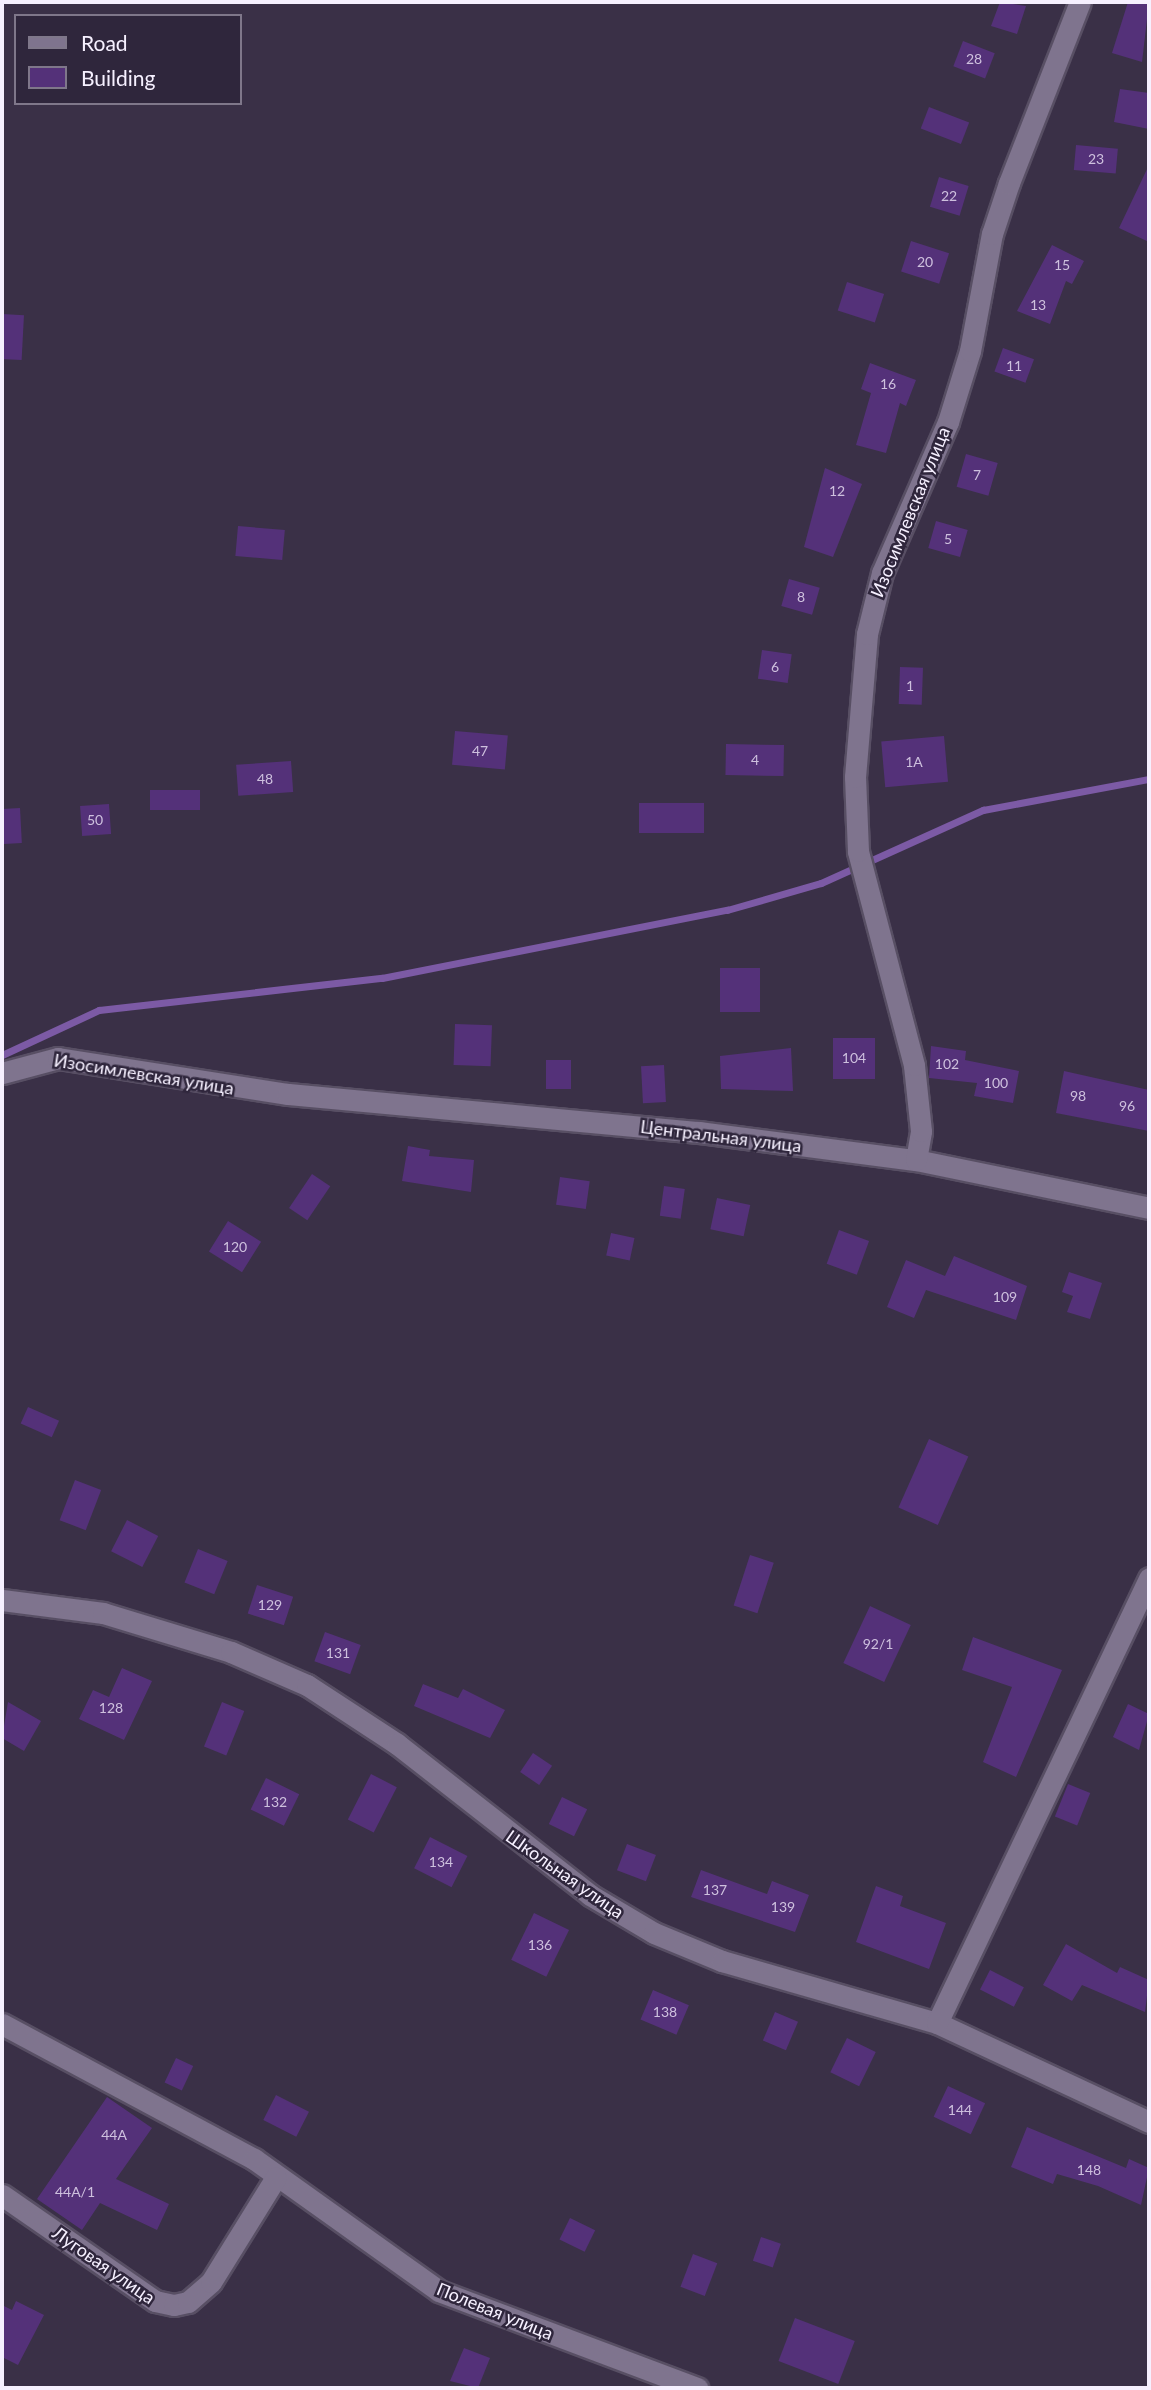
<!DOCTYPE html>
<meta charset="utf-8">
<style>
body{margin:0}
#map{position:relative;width:1151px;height:2390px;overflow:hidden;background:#3a3047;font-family:Lato,sans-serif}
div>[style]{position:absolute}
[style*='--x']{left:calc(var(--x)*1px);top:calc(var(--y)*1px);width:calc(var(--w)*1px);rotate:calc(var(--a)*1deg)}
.stream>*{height:7px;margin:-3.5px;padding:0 3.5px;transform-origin:3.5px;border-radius:3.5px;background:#7c5aa5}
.building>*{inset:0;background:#543179;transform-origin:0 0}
.roads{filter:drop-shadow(2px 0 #584f64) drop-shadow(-2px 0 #584f64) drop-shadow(0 2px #584f64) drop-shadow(0 -2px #584f64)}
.street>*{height:21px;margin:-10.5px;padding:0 10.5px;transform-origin:10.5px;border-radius:10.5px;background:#7f748e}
span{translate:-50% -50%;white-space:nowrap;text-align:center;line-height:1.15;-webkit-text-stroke:5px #2f263c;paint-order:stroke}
.number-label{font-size:14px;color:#cec0de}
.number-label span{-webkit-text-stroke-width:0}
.street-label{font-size:18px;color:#f6f0ff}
.frame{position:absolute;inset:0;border:4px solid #f6f0ff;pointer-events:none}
.legend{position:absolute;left:14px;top:14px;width:228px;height:91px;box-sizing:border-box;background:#2f263c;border:2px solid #7f778a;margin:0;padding:9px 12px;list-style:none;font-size:21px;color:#f6f0ff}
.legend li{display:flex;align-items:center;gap:14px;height:35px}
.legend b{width:35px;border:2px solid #7f778a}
</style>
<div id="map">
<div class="stream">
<div style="--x:2;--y:1055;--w:107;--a:-24.9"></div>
<div style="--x:99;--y:1010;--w:285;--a:-6.5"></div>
<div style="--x:382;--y:978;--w:352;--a:-11.2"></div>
<div style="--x:727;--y:910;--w:98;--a:-16"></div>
<div style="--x:821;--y:883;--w:178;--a:-24.3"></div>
<div style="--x:983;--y:810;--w:169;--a:-10.6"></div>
</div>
<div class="building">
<div style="clip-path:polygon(1000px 2px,1026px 6px,1017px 34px,991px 26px)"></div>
<div style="clip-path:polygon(1128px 2px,1149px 2px,1142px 62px,1112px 53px)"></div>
<div style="left:963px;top:41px;width:34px;height:27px;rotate:21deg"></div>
<div style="clip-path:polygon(1120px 89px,1149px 93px,1149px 129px,1114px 122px)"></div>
<div style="left:929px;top:107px;width:43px;height:23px;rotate:21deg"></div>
<div style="left:1076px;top:145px;width:42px;height:25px;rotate:5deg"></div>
<div style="clip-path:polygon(1149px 165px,1149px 242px,1119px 228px)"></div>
<div style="left:939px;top:177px;width:31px;height:31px;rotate:17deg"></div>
<div style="left:911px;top:241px;width:40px;height:32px;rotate:18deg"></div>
<div style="clip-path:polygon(1052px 245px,1084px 261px,1072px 284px,1066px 281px,1050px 324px,1017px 311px)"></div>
<div style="left:847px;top:282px;width:39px;height:30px;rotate:18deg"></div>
<div style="left:2px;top:314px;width:22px;height:45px;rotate:3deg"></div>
<div style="left:1003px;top:348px;width:33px;height:25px;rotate:20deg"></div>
<div style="clip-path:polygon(870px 363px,916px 380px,906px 406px,900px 403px,886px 453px,856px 445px,871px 393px,861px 389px)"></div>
<div style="left:966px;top:454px;width:33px;height:34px;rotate:16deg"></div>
<div style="clip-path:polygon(825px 468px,862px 484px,833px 557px,804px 547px)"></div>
<div style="left:936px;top:521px;width:33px;height:28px;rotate:16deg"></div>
<div style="left:238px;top:526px;width:47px;height:30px;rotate:5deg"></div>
<div style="left:789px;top:579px;width:32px;height:28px;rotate:16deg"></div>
<div style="left:762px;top:650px;width:30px;height:29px;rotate:8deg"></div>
<div style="left:900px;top:667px;width:23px;height:37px;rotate:2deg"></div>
<div style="left:455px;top:731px;width:53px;height:34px;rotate:5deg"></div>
<div style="left:944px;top:736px;width:46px;height:63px;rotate:85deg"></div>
<div style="left:726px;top:744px;width:58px;height:31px;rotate:1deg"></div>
<div style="left:291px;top:761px;width:31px;height:55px;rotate:86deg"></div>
<div style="left:150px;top:790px;width:50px;height:20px"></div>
<div style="left:704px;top:803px;width:30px;height:65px;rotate:90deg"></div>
<div style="left:109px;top:804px;width:30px;height:29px;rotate:86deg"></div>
<div style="left:20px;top:808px;width:35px;height:18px;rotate:87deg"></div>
<div style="left:720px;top:968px;width:40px;height:44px"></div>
<div style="left:455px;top:1024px;width:37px;height:41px;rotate:2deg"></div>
<div style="left:833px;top:1038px;width:42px;height:41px"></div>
<div style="clip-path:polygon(931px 1046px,966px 1051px,965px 1060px,1019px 1071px,1013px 1103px,974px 1096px,977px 1083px,929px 1078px)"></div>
<div style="clip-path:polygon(791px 1048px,793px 1091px,721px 1089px,720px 1056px)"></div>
<div style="left:546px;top:1060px;width:25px;height:29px"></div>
<div style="left:664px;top:1065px;width:37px;height:23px;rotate:87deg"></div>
<div style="clip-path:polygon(1064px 1071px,1149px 1090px,1149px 1131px,1056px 1113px)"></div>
<div style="clip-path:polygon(408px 1146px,430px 1150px,429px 1156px,474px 1160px,471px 1192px,402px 1181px)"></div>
<div style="left:312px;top:1174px;width:22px;height:41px;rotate:34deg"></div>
<div style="left:560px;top:1177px;width:30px;height:28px;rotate:8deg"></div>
<div style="left:664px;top:1186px;width:21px;height:30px;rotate:8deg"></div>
<div style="left:717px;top:1198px;width:34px;height:32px;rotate:12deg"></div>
<div style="left:228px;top:1221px;width:39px;height:36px;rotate:32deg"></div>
<div style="left:839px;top:1230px;width:32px;height:36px;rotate:20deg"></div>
<div style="left:611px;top:1233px;width:24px;height:23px;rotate:12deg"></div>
<div style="clip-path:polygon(954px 1256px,1027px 1286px,1016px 1320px,926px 1290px,914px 1318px,887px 1307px,906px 1260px,945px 1276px)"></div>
<div style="clip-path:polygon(1069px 1272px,1102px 1283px,1090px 1319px,1067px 1312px,1073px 1296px,1062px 1292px)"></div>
<div style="left:28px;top:1407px;width:34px;height:18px;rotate:24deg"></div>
<div style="left:929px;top:1439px;width:43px;height:75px;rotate:24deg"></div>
<div style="left:75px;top:1480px;width:28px;height:43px;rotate:21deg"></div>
<div style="left:127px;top:1520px;width:35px;height:35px;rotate:27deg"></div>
<div style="left:198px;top:1549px;width:32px;height:36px;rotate:22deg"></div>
<div style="left:750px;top:1555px;width:25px;height:53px;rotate:18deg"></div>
<div style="left:257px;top:1585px;width:38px;height:30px;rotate:18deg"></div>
<div style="left:870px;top:1606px;width:45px;height:63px;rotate:25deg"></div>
<div style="left:325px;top:1632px;width:38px;height:31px;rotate:20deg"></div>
<div style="clip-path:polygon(973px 1637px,1062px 1670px,1016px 1777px,983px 1762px,1012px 1687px,962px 1670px)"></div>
<div style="clip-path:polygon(122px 1668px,152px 1681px,124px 1740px,79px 1719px,93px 1690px,109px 1697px)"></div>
<div style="clip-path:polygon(423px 1684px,458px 1698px,463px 1689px,505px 1710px,490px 1738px,414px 1706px)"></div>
<div style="clip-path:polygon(8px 1702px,41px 1721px,24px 1751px,2px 1738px)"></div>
<div style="left:222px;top:1702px;width:24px;height:48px;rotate:22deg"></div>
<div style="clip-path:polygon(1128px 1704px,1149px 1714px,1139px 1750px,1113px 1737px)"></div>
<div style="left:533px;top:1753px;width:23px;height:23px;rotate:34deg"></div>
<div style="left:371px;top:1774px;width:29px;height:51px;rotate:27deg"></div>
<div style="left:266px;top:1778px;width:37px;height:35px;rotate:26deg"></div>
<div style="left:1068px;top:1784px;width:24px;height:35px;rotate:22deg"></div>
<div style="left:562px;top:1797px;width:28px;height:30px;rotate:26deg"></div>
<div style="left:430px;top:1837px;width:42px;height:35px;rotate:27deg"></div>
<div style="left:627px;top:1844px;width:31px;height:28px;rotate:21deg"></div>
<div style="clip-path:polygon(701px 1870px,767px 1894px,772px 1881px,809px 1895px,795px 1932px,691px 1897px)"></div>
<div style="clip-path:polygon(876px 1886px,903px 1896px,900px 1906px,946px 1923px,929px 1969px,856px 1942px)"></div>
<div style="left:534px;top:1913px;width:39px;height:52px;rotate:26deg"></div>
<div style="clip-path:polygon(1066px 1944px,1117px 1973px,1120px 1967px,1149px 1980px,1145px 2012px,1082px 1985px,1072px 2001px,1043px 1985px)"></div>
<div style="left:990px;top:1970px;width:38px;height:22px;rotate:27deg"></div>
<div style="left:653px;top:1990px;width:39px;height:32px;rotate:23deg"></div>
<div style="left:775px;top:2012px;width:25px;height:31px;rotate:23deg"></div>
<div style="left:847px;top:2038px;width:32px;height:38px;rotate:26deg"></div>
<div style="left:176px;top:2058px;width:19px;height:27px;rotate:25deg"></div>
<div style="left:948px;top:2086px;width:41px;height:34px;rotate:25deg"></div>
<div style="left:276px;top:2095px;width:37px;height:28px;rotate:27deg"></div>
<div style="clip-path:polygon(107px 2097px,152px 2128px,116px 2179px,169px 2204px,157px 2230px,100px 2203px,82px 2230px,37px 2199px)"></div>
<div style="clip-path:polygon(1027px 2127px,1126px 2168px,1129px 2159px,1149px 2168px,1141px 2205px,1098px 2186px,1057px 2174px,1053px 2184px,1011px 2167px)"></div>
<div style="left:570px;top:2218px;width:28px;height:24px;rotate:26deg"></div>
<div style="left:761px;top:2237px;width:21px;height:25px;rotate:19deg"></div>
<div style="left:693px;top:2254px;width:26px;height:35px;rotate:21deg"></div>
<div style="clip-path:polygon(16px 2301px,44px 2315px,18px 2365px,2px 2357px,2px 2305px,12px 2310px)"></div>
<div style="left:795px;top:2318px;width:64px;height:46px;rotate:21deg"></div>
<div style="clip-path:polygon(464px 2348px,490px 2358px,478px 2388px,450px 2381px)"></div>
</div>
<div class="roads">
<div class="street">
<div style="--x:2;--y:1073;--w:58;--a:-15"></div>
<div style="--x:58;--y:1058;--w:233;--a:8.9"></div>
<div style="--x:288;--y:1094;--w:413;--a:5.3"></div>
<div style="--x:699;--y:1132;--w:219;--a:7.4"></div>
<div style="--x:916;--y:1160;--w:238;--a:11.6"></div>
<div style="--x:916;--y:1160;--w:29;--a:-80"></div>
<div style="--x:921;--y:1131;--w:66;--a:-96.1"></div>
<div style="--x:914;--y:1065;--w:221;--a:-104.7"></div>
<div style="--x:858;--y:851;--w:74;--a:-92.3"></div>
<div style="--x:855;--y:777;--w:144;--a:-85.2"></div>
<div style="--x:867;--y:634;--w:63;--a:-76.2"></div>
<div style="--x:882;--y:573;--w:165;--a:-66.4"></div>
<div style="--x:948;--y:422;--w:74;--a:-72.8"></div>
<div style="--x:970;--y:351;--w:119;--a:-79.4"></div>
<div style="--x:992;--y:234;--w:54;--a:-71.6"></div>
<div style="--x:1009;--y:183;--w:194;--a:-68.6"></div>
<div style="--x:2;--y:1600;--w:102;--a:7.3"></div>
<div style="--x:103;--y:1613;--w:134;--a:16.9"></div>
<div style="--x:231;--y:1652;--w:83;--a:23.5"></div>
<div style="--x:307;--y:1685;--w:108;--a:33.2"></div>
<div style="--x:397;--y:1744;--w:245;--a:38"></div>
<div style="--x:590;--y:1895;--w:74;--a:30.7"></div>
<div style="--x:654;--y:1933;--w:74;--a:22.4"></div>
<div style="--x:722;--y:1961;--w:224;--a:16.1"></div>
<div style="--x:937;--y:2023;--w:234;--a:25"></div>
<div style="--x:937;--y:2023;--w:493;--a:-64.5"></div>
<div style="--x:2;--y:2024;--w:286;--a:28.2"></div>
<div style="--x:254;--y:2159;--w:227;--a:35.5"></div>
<div style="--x:439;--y:2291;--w:276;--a:20.6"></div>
<div style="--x:2;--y:2195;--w:186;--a:34.7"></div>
<div style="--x:155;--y:2301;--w:19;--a:12"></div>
<div style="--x:174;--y:2305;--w:14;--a:-12"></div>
<div style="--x:188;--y:2302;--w:30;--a:-41"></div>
<div style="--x:211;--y:2282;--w:123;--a:-58.2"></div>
</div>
</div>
<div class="number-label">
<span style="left:974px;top:59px">28</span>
<span style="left:1096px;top:159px">23</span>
<span style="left:949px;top:196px">22</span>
<span style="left:925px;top:262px">20</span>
<span style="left:1062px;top:265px">15</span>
<span style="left:1038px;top:305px">13</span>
<span style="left:1014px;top:366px">11</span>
<span style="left:888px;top:384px">16</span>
<span style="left:977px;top:475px">7</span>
<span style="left:837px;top:491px">12</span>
<span style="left:948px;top:539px">5</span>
<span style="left:801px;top:597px">8</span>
<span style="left:775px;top:667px">6</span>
<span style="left:910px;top:686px">1</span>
<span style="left:480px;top:751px">47</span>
<span style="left:755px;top:760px">4</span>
<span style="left:914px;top:762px">1А</span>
<span style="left:265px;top:779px">48</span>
<span style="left:95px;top:820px">50</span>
<span style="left:854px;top:1058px">104</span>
<span style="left:947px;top:1064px">102</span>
<span style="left:996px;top:1083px">100</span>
<span style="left:1078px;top:1096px">98</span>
<span style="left:1127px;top:1106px">96</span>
<span style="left:235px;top:1247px">120</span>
<span style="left:1005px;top:1297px">109</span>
<span style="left:270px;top:1605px">129</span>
<span style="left:878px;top:1644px">92/1</span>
<span style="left:338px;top:1653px">131</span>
<span style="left:111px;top:1708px">128</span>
<span style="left:275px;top:1802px">132</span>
<span style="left:441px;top:1862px">134</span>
<span style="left:715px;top:1890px">137</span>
<span style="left:783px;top:1907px">139</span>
<span style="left:540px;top:1945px">136</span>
<span style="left:665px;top:2012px">138</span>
<span style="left:960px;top:2110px">144</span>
<span style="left:114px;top:2135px">44А</span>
<span style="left:1089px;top:2170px">148</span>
<span style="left:75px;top:2192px">44А/1</span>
</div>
<div class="street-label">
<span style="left:910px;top:512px;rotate:-68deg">Изосимлевская улица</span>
<span style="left:144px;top:1074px;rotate:9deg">Изосимлевская улица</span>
<span style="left:721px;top:1136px;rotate:7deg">Центральная улица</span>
<span style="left:565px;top:1874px;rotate:35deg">Школьная улица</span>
<span style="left:104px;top:2265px;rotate:35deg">Луговая улица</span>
<span style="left:495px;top:2311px;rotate:22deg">Полевая улица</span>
</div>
<div class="frame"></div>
<ul class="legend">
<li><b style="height:9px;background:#7f748e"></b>Road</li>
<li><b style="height:19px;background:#543179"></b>Building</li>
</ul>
</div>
